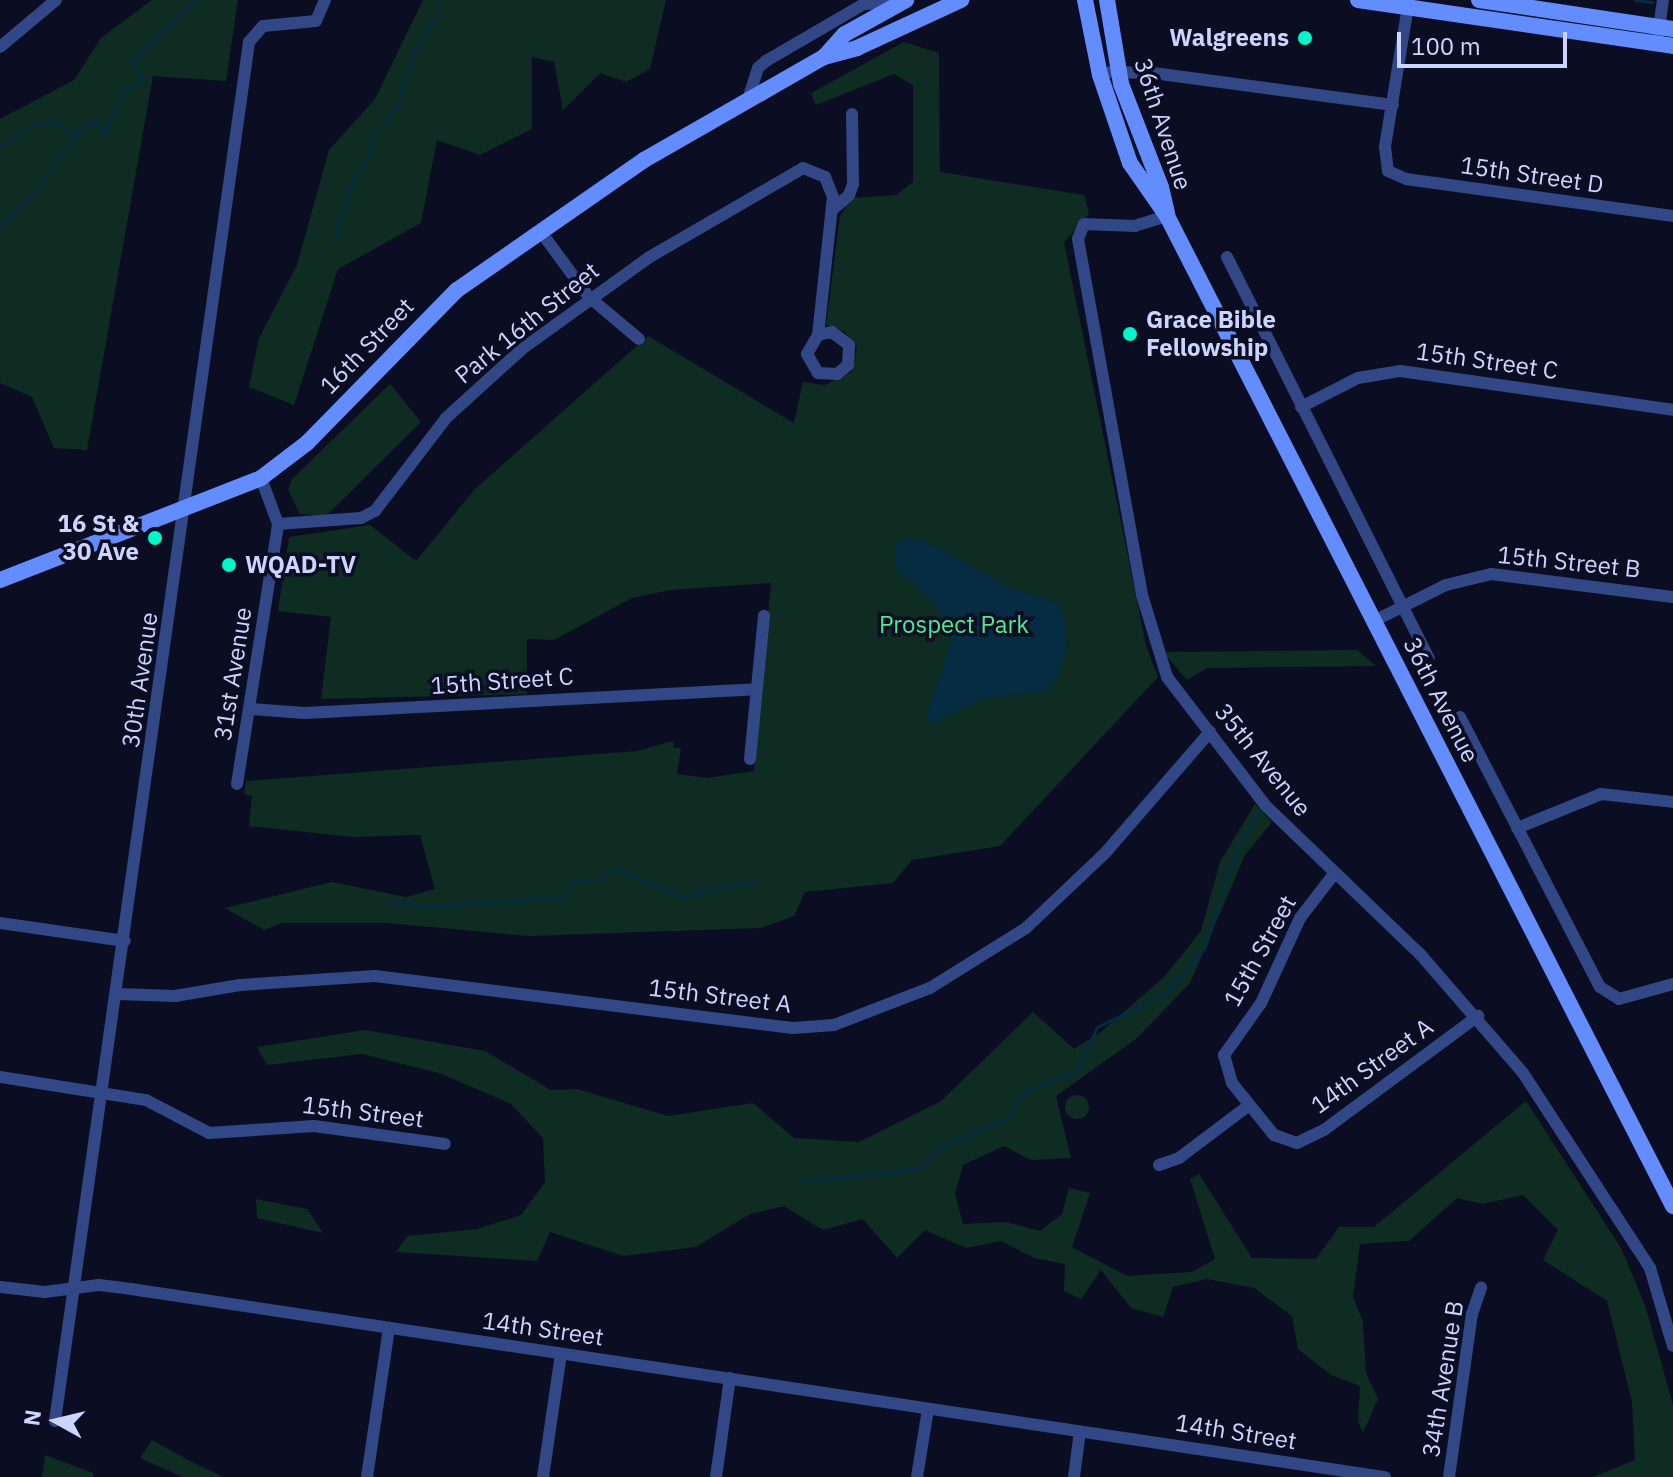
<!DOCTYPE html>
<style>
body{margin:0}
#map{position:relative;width:1673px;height:1477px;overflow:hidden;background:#0b0e22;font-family:"IBM Plex Sans",sans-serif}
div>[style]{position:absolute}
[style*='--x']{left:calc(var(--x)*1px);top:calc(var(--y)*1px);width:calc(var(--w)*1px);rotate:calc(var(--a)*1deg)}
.green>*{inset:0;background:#0e2c22}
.round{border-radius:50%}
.water>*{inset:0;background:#052c41}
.stream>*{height:3px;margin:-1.5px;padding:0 1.5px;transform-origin:1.5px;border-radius:1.5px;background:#052c41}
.street>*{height:12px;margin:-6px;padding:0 6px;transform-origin:6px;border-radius:6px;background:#324785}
.secondary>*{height:16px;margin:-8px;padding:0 8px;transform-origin:8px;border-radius:8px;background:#638cff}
.dots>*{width:22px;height:22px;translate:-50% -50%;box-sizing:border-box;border:4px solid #0b0e22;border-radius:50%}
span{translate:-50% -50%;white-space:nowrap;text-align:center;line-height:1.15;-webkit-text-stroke:7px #0b0e22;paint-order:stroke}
.poi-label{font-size:24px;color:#ccd5ff;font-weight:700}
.right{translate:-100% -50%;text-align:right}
.left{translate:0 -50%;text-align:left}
.street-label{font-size:24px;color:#ccd5ff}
.park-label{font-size:24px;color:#4ee995}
.north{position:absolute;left:16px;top:1381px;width:80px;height:80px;-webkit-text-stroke:6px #0b0e22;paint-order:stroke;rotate:278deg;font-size:22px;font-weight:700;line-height:32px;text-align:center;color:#ccd5ff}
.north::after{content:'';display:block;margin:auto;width:28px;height:36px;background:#ccd5ff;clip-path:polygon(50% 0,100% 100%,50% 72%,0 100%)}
.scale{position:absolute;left:1397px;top:32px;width:170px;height:36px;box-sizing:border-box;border:4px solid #ccd5ff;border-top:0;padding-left:10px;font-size:24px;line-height:28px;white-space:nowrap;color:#ccd5ff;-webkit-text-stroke:6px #0b0e22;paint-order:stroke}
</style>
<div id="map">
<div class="green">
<div style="clip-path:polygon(152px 0,238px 0,226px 81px,153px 76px,87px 450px,54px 448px,32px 397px,0 383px,0 119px,74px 80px,101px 38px)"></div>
<div style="clip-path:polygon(423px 0,666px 0,650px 69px,626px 82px,600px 73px,563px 110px,554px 62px,532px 57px,532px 129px,480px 155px,437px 140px,421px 223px,338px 269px,294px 405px,249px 387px,259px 338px,297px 265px,329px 150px,375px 99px)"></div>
<div style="clip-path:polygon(904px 42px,939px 53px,940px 172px,1084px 195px,1089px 214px,1064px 242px,1146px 645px,1158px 677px,1000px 846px,912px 860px,893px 883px,805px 892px,794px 916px,761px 928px,528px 936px,387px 923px,282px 923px,264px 930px,225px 908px,332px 882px,406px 897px,435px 889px,420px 835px,353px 837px,249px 826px,252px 796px,244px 794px,246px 781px,637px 751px,673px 741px,674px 748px,681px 748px,677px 774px,707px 778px,754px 771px,771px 583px,670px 590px,632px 598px,554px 640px,527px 639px,527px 694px,321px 699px,331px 617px,278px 611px,289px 537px,370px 525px,416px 561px,475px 489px,648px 336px,794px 423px,803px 382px,825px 385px,852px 372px,857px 348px,844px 331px,826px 325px,840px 216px,851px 198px,896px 195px,913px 182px,913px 85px,894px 74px,816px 105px,811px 93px)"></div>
<div style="clip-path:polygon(390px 384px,421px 422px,326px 516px,300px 514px,288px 490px,292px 479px)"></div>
<div style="clip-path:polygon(1357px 650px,1376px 666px,1207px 668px,1187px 680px,1163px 652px)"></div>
<div style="clip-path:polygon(1255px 804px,1272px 822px,1245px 855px,1190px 983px,1137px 1038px,1056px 1096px,1071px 1158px,1031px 1160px,1004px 1146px,963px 1165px,955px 1194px,963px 1224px,1005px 1222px,1040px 1231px,1062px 1214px,1069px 1188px,1090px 1193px,1072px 1247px,1127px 1276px,1192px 1272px,1215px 1259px,1190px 1179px,1199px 1174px,1252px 1258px,1316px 1259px,1339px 1227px,1374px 1227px,1526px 1101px,1621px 1248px,1645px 1305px,1673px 1405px,1673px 1477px,1593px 1477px,1635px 1460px,1632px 1402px,1607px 1301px,1543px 1260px,1558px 1230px,1523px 1195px,1482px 1204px,1457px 1198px,1409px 1241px,1360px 1244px,1353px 1297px,1363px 1322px,1366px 1373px,1378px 1399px,1363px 1433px,1358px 1421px,1360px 1386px,1331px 1375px,1298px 1349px,1292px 1316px,1254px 1288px,1207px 1279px,1173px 1287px,1163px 1317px,1131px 1308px,1101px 1270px,1081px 1299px,1064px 1291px,1065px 1264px,1034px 1258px,1001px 1241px,966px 1248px,925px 1230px,897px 1258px,863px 1219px,823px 1230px,784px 1206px,750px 1214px,696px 1247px,623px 1256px,550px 1232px,537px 1261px,396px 1252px,407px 1236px,477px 1229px,521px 1215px,545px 1182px,543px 1138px,511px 1104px,439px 1073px,362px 1054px,267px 1065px,257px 1047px,365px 1030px,485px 1051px,551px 1090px,577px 1089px,668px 1116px,753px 1103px,794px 1138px,859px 1142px,941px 1101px,1033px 1012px,1074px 1049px,1101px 1032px,1165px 976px,1201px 931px,1220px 862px)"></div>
<div class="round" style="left:1065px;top:1095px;width:24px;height:24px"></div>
<div style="clip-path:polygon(256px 1199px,307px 1209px,323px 1233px,257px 1218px)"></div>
<div style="clip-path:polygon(152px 1440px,192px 1462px,224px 1477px,183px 1477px,140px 1458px)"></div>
<div style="clip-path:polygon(45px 1455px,93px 1473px,93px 1477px,42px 1477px)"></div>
</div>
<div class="water">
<div style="clip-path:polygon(906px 538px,921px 539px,1015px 590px,1054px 601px,1064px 615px,1067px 649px,1057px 679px,1046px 691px,980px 700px,932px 724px,926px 718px,951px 640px,936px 606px,896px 569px,894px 547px)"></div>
</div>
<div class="stream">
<div style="--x:1635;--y:0;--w:17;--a:7"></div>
<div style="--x:0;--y:146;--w:35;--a:-33"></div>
<div style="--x:29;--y:127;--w:25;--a:-16"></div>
<div style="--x:53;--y:120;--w:27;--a:34"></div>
<div style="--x:0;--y:226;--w:50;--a:-44.2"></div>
<div style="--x:36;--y:191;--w:75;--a:-54.8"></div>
<div style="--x:79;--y:130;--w:17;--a:-33"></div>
<div style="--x:93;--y:121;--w:17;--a:45"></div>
<div style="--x:105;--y:133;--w:49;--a:-66"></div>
<div style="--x:125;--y:88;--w:20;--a:-24"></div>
<div style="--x:143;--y:80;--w:23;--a:-121"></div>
<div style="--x:131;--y:60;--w:88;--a:-42.7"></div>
<div style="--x:334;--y:239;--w:66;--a:-72.4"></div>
<div style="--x:354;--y:176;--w:23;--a:-52"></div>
<div style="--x:368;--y:158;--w:26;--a:-74"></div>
<div style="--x:375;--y:133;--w:34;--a:-50"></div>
<div style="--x:397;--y:107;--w:57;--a:-73.8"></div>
<div style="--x:413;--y:52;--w:46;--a:-57.3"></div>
<div style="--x:438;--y:13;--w:13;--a:-90"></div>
<div style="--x:387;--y:901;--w:35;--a:10"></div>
<div style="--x:421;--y:907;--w:145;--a:-3.9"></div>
<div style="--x:566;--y:897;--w:18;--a:-68"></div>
<div style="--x:573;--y:880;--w:28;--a:0"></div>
<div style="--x:601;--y:880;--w:18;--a:-45"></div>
<div style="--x:614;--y:867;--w:77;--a:23.9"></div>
<div style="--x:684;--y:898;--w:24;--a:-22"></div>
<div style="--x:706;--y:889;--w:51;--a:-7.8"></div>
<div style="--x:800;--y:1182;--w:123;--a:-6.5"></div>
<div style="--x:922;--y:1168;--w:27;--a:-48"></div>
<div style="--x:940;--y:1148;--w:74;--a:-23.8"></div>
<div style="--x:1008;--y:1118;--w:34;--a:-56"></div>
<div style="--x:1027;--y:1090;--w:53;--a:-20.8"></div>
<div style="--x:1077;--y:1071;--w:48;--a:-65.6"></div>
<div style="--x:1097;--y:1027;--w:78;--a:-25.9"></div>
<div style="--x:1167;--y:993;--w:60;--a:-50.4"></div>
<div style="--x:1205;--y:947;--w:102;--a:-72.3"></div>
<div style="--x:1236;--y:850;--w:43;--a:-60.4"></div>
</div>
<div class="street">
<div style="--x:1409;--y:0;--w:149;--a:99.3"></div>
<div style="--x:1385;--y:147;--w:24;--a:83"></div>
<div style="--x:1388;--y:171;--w:20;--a:24"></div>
<div style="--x:1406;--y:179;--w:270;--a:7.9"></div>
<div style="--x:1657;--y:43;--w:43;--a:-82.1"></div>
<div style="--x:0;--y:47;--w:73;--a:-40"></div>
<div style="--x:1110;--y:72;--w:43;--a:1.3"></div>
<div style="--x:1153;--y:73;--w:242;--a:7.6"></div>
<div style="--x:748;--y:99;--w:33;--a:-72"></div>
<div style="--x:758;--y:68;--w:11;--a:-41"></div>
<div style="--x:766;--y:61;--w:113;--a:-30.2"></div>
<div style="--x:864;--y:4;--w:36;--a:-2"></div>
<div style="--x:832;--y:210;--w:23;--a:-41"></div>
<div style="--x:849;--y:195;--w:12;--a:-70"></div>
<div style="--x:853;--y:184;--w:70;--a:-90.8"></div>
<div style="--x:1167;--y:216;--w:34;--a:163"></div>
<div style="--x:1135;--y:226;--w:51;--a:-177.8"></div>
<div style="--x:1084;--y:224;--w:16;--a:112"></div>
<div style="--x:1078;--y:239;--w:362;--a:79.8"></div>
<div style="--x:1142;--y:595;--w:86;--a:73"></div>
<div style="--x:1167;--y:677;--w:163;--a:52.5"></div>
<div style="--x:1266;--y:806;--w:214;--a:43.9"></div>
<div style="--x:1420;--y:954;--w:157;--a:49.1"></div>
<div style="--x:1523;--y:1073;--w:233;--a:56.9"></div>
<div style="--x:1650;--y:1268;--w:81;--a:73.6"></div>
<div style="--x:541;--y:232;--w:81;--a:53.6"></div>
<div style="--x:589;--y:297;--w:65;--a:40"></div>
<div style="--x:1227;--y:257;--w:449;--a:63.3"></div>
<div style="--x:1301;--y:407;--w:64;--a:-27"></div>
<div style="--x:1358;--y:378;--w:43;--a:-9.5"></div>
<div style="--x:1400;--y:371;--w:276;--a:8.1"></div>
<div style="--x:278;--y:524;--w:83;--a:-4.1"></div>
<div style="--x:361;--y:518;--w:16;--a:-27"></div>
<div style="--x:375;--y:511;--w:117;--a:-52.6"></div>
<div style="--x:446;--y:418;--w:103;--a:-42.2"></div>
<div style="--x:522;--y:349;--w:155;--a:-35.8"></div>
<div style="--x:648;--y:258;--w:179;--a:-30.1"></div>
<div style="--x:803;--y:168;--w:24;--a:22"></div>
<div style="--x:825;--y:177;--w:22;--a:68"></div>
<div style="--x:833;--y:197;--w:139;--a:96.2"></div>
<div style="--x:818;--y:335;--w:22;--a:120"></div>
<div style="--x:807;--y:354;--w:22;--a:60"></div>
<div style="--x:818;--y:373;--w:19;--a:3"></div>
<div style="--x:837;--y:374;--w:14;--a:-39"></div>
<div style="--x:848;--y:365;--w:20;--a:-87"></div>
<div style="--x:849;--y:345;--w:21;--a:-143"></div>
<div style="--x:832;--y:332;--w:14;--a:168"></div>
<div style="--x:1374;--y:621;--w:80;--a:-26.6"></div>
<div style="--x:1446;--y:585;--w:46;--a:-13.7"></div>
<div style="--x:1491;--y:574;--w:183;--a:7.2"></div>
<div style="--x:250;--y:709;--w:55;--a:4.2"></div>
<div style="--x:305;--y:713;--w:452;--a:-3"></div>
<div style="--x:1460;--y:717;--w:304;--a:62.6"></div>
<div style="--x:1600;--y:987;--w:22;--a:32"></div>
<div style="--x:1619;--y:999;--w:56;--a:-15.5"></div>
<div style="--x:750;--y:759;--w:144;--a:-84.4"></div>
<div style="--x:237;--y:784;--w:263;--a:-81"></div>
<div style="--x:278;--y:524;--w:49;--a:-110.3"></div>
<div style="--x:1517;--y:828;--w:91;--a:-22"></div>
<div style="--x:1601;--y:794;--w:72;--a:6.3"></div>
<div style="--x:1334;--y:874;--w:56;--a:127.7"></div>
<div style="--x:1300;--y:918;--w:94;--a:114.6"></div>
<div style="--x:1261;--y:1003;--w:64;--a:125.4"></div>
<div style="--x:1224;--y:1055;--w:29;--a:74"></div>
<div style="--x:1232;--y:1083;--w:67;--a:51.1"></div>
<div style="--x:1274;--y:1135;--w:24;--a:19"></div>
<div style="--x:1297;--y:1143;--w:30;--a:-26"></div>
<div style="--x:1324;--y:1130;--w:192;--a:-36.5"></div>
<div style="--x:0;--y:923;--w:126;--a:8.2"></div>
<div style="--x:117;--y:994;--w:58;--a:2"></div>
<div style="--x:175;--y:996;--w:66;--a:-9.6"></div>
<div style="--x:240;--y:985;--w:135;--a:-3.8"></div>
<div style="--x:375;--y:976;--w:421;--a:7.1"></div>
<div style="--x:793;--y:1028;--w:41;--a:-4.2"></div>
<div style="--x:834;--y:1025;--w:103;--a:-21.1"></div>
<div style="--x:930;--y:988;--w:113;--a:-32"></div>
<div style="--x:1026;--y:928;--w:110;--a:-43.5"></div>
<div style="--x:1106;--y:852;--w:159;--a:-49.1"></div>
<div style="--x:0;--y:1077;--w:148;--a:9"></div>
<div style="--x:146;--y:1100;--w:71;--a:27.6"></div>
<div style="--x:209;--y:1133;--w:105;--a:-3.8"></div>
<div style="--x:314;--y:1126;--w:132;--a:7.8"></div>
<div style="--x:1159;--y:1165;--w:21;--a:-19"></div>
<div style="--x:1179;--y:1158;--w:86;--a:-37"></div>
<div style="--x:0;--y:1287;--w:45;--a:6.3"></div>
<div style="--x:45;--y:1292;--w:54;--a:-7.4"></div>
<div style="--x:99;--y:1285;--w:32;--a:7"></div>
<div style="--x:131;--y:1289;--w:1268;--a:8.53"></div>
<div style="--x:55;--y:1421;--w:1393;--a:-81.99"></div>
<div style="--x:249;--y:42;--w:21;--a:-49"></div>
<div style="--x:263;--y:26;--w:53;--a:-5.4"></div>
<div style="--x:316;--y:21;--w:23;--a:-67"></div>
<div style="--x:367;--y:1477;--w:151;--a:-81.6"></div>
<div style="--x:543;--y:1477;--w:124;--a:-81.7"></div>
<div style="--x:716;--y:1477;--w:100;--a:-82"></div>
<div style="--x:917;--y:1477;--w:69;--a:-80.8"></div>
<div style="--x:1074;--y:1477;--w:46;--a:-82.6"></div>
<div style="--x:1449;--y:1477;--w:165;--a:-82"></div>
<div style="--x:1472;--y:1314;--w:28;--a:-71"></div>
</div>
<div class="secondary">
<div style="--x:1085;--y:0;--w:76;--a:78.7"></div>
<div style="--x:1100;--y:75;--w:93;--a:71.2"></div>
<div style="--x:1130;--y:163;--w:65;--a:55.1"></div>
<div style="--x:1167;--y:216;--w:1112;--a:62.93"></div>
<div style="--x:1107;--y:0;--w:85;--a:80.5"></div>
<div style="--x:1121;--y:84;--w:110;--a:68.8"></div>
<div style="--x:1161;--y:187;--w:28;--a:77"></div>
<div style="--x:1358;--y:0;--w:318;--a:8.3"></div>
<div style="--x:1479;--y:0;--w:196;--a:8.5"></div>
<div style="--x:824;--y:57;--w:31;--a:-48"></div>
<div style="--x:845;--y:34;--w:70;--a:-29.1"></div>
<div style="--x:0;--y:580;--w:280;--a:-21.3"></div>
<div style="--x:261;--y:478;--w:58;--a:-37.3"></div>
<div style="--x:307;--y:443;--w:214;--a:-45.6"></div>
<div style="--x:457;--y:290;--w:228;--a:-34.8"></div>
<div style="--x:644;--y:160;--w:207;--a:-29.8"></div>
<div style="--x:824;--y:57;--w:34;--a:-15"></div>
<div style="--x:857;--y:48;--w:115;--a:-24.8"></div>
</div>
<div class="dots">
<div style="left:1305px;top:38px;background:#00f7c8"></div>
<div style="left:1130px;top:334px;background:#00f7c8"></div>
<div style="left:155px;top:538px;background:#00f7c8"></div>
<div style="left:229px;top:565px;background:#00f7c8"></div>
</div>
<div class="poi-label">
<span class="right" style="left:1289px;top:38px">Walgreens</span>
<span class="left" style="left:1146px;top:334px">Grace Bible<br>Fellowship</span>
<span class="right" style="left:139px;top:538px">16 St &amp;<br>30 Ave</span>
<span class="left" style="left:245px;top:565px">WQAD-TV</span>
</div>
<div class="street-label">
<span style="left:1163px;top:124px;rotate:72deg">36th Avenue</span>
<span style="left:1532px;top:175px;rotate:8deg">15th Street D</span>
<span style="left:527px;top:323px;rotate:-39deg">Park 16th Street</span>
<span style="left:367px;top:346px;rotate:-46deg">16th Street</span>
<span style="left:1487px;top:361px;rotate:8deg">15th Street C</span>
<span style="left:1569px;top:562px;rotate:6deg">15th Street B</span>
<span style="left:233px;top:674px;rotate:-81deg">31st Avenue</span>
<span style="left:140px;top:680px;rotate:-82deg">30th Avenue</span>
<span style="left:502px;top:681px;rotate:-4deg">15th Street C</span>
<span style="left:1441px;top:700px;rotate:63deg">36th Avenue</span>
<span style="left:1263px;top:760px;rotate:51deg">35th Avenue</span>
<span style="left:1260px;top:951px;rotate:-61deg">15th Street</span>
<span style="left:720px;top:996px;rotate:7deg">15th Street A</span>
<span style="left:1372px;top:1066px;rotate:-36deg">14th Street A</span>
<span style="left:363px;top:1112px;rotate:7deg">15th Street</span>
<span style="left:543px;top:1329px;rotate:8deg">14th Street</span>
<span style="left:1443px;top:1379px;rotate:-81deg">34th Avenue B</span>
<span style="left:1236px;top:1432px;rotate:9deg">14th Street</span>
</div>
<div class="park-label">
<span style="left:954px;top:625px">Prospect Park</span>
</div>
<div class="north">N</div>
<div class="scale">100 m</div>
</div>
